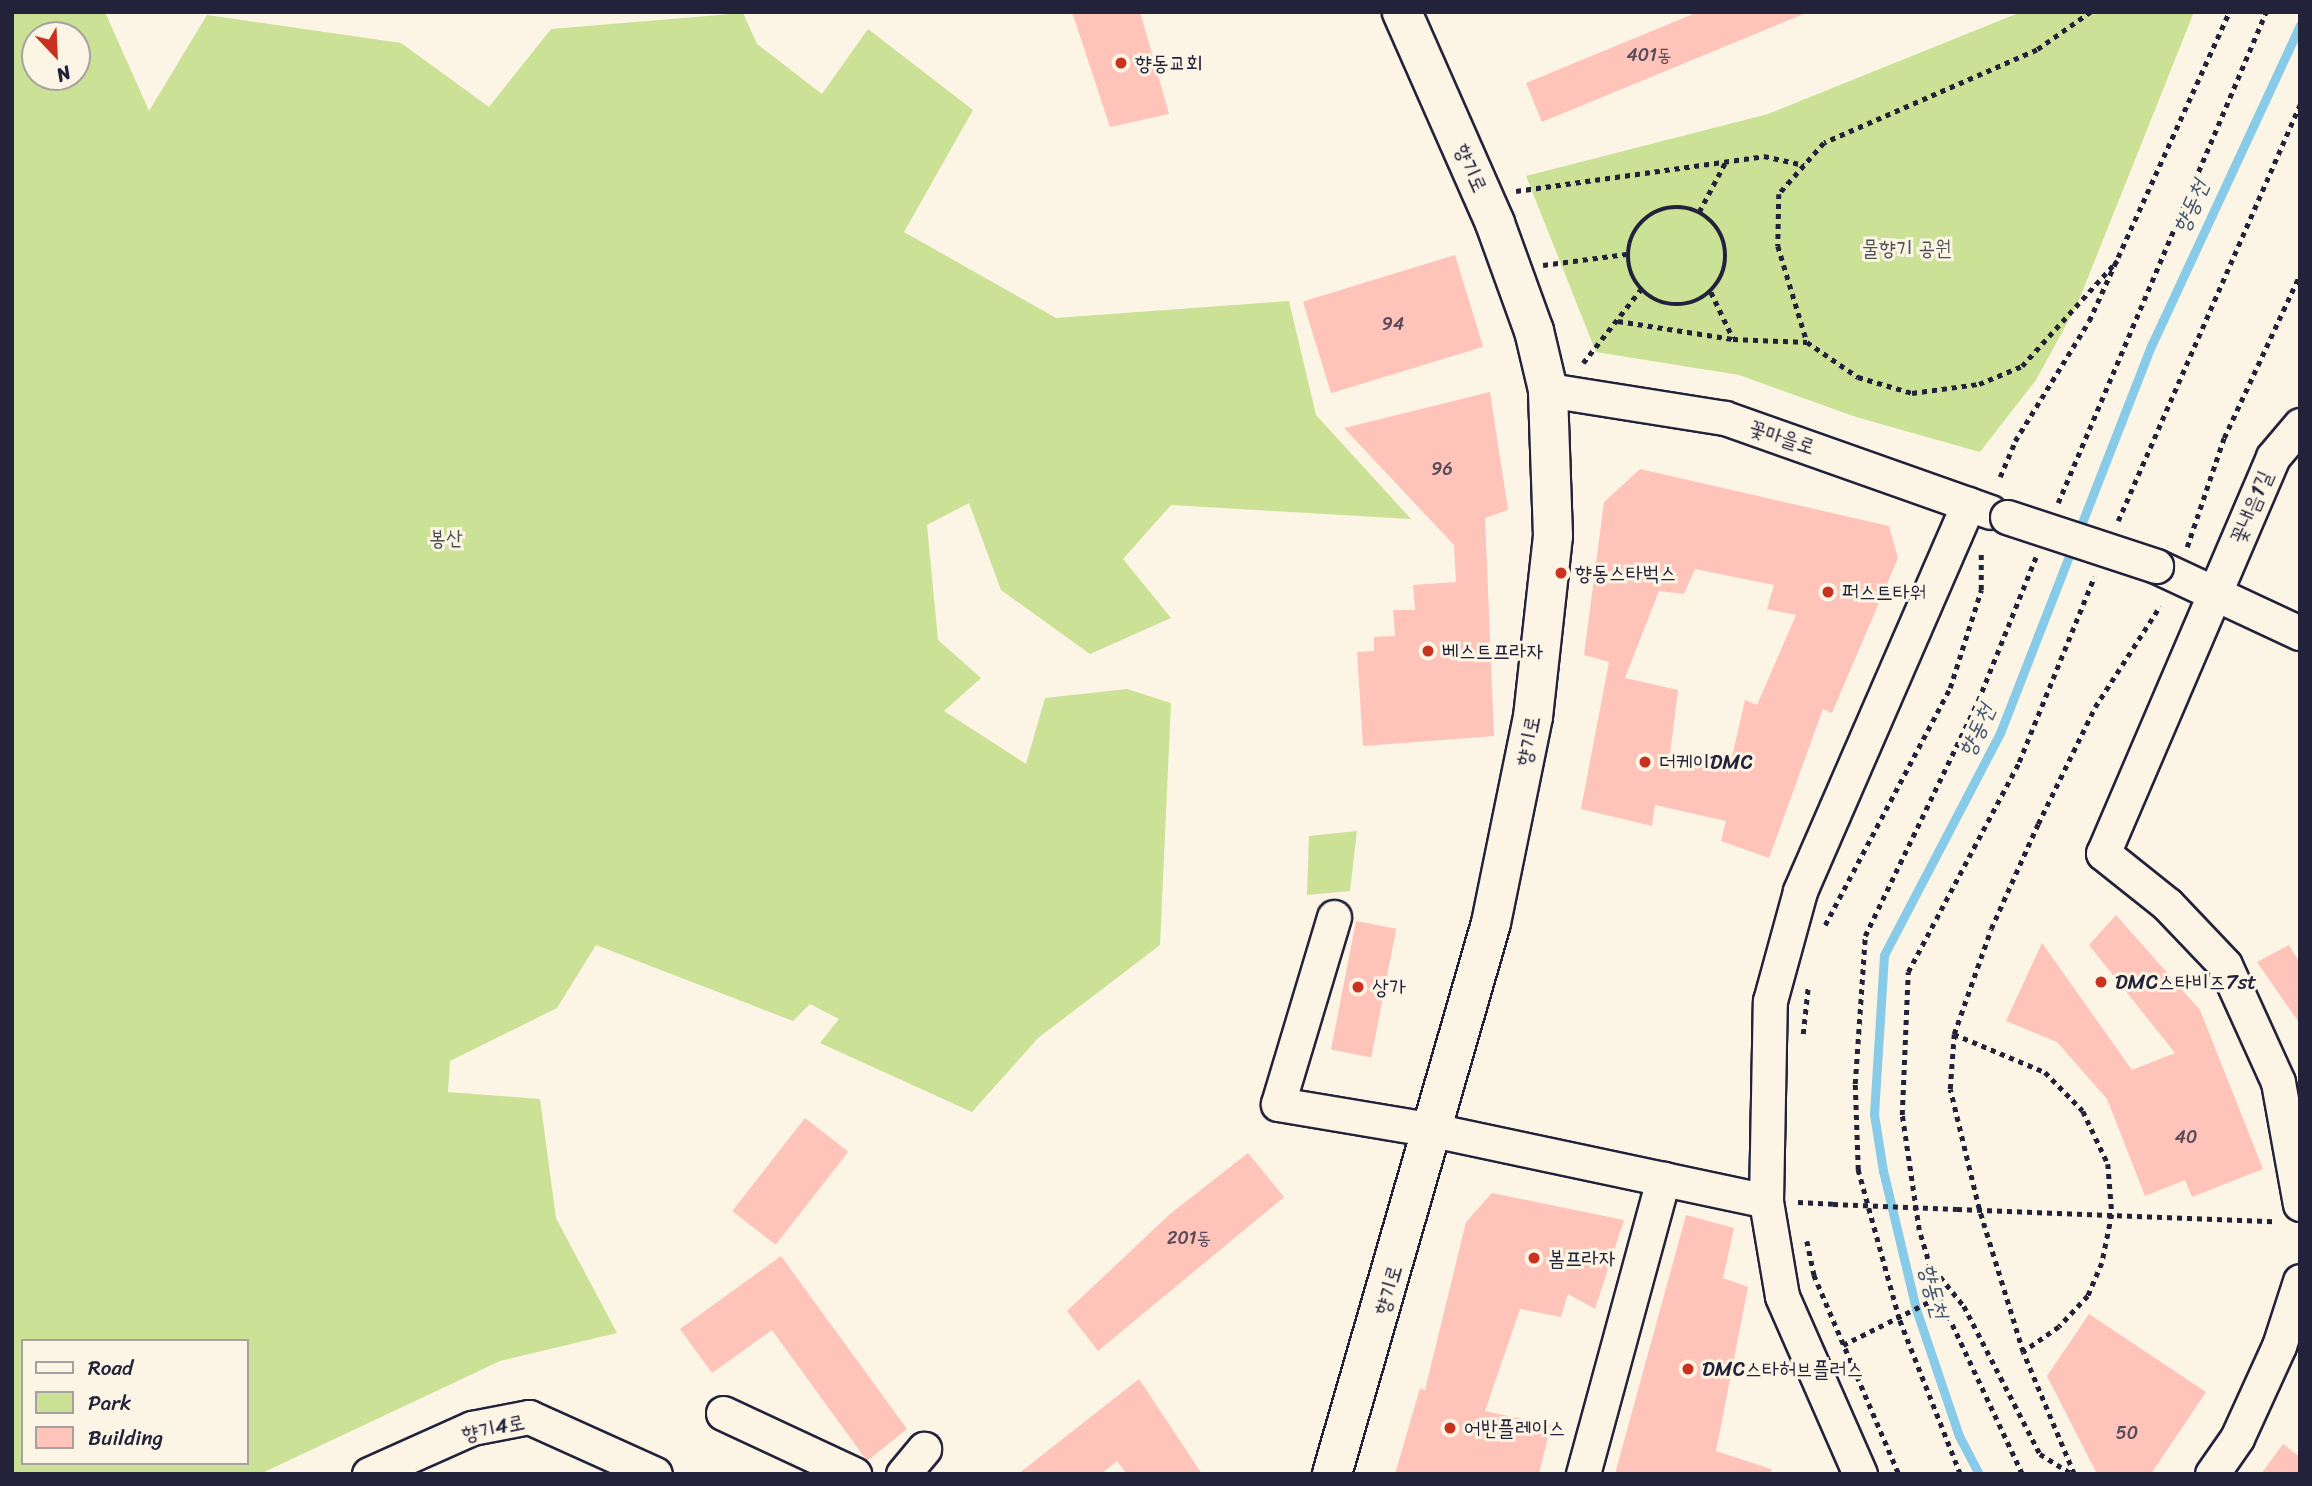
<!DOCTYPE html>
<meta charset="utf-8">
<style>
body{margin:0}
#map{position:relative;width:2312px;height:1486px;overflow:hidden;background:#fcf5e5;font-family:Sriracha,"Poor Story",sans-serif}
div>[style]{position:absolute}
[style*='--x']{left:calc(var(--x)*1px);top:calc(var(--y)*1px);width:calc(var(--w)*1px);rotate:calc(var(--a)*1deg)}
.green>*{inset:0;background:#cae196}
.stream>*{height:9px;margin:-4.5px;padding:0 4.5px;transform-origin:4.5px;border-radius:4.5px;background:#87cbe8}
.building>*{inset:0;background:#ffc4b9;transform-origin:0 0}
.path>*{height:4.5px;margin-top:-2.25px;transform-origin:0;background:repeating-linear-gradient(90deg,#22223b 0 5px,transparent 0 10px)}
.path>.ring{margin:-2.25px;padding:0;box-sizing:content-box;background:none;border:4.5px solid #22223b;border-radius:50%}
.roads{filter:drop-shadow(2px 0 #22223b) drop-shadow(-2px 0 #22223b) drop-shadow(0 2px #22223b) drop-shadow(0 -2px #22223b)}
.minor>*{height:33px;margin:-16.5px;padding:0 16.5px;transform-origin:16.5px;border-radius:16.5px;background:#fcf5e5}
.major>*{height:38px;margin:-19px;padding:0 19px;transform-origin:19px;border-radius:19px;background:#fcf5e5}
.path-bridge>*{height:4.5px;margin-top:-2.25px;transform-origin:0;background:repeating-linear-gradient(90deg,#22223b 0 5px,transparent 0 10px)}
.bridges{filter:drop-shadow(2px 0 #22223b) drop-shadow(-2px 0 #22223b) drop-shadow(0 2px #22223b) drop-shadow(0 -2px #22223b)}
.minor-bridge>*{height:33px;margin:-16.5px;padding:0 16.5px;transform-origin:16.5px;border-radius:16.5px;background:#fcf5e5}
.dots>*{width:19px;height:19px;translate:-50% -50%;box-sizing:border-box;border:4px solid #fcf5e5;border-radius:50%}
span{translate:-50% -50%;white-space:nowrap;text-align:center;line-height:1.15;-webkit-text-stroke:6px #fcf5e5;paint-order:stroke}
.number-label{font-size:18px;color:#594a5a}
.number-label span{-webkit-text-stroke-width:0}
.poi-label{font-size:21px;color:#22223b}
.left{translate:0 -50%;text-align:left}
.street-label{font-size:21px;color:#22223b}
.park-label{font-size:21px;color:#4c5252}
.water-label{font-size:23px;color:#40556f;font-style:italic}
.frame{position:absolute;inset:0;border:14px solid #22223b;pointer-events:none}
.legend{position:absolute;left:21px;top:1339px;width:228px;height:126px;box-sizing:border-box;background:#fcf5e5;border:2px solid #a5a1a1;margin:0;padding:9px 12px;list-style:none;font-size:21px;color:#22223b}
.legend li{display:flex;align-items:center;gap:14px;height:35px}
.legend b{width:35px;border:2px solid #a5a1a1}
.north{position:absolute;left:21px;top:21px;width:70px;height:70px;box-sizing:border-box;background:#fcf5e5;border:2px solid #a5a1a1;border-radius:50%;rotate:157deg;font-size:19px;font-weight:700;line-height:28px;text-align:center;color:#22223b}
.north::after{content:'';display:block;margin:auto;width:24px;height:32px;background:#c8321e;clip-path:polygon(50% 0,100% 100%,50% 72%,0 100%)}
</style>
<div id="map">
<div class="green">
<div style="clip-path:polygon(evenodd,12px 12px,105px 12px,149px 111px,207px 15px,401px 43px,489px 107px,551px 29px,743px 13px,757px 44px,822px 94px,868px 29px,973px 110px,904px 232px,1056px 318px,1289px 301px,1316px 415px,1411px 519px,1171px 505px,1123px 559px,1171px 618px,1090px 654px,1001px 590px,969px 503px,927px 525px,938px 640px,981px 678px,944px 711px,1026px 764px,1045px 698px,1127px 689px,1171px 703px,1160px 945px,1038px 1038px,972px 1112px,820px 1043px,839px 1019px,810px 1004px,793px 1021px,596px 945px,557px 1008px,450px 1061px,448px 1092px,540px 1099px,556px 1218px,617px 1333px,500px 1361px,260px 1474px,12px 1474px,12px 12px,35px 35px,77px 35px,77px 77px,35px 77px,35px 35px,12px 12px,23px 1341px,247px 1341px,247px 1463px,23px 1463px,23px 1341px)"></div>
<div style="clip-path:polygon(2021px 12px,2194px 12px,2077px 305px,2036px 380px,1980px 452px,1856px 417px,1739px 375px,1596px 352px,1526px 176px,1768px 114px)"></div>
<div style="clip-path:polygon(1357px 831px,1350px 891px,1307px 895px,1309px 836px)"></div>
</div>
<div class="stream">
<div style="--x:1979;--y:1474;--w:43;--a:-117.8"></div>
<div style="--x:1959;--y:1436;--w:134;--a:-108.7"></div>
<div style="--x:1916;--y:1309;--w:142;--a:-103.4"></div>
<div style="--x:1883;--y:1171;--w:58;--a:-99"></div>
<div style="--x:1874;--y:1114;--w:159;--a:-86.4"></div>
<div style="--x:1884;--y:955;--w:250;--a:-62.4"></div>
<div style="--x:2000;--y:733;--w:418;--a:-68.7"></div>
<div style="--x:2152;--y:344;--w:352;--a:-65.1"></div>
</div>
<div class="building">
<div style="clip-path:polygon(1072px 12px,1140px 12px,1169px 114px,1110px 127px)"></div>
<div style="clip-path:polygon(1698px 12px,1806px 13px,1542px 122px,1526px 83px)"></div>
<div style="left:1455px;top:255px;width:96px;height:159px;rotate:73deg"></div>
<div style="clip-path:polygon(1490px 392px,1508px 510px,1485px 518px,1494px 736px,1363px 746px,1357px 652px,1374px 651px,1374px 637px,1395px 636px,1393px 610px,1415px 610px,1413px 585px,1456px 582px,1454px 545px,1344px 428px)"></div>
<div style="clip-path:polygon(evenodd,1640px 469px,1889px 526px,1898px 558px,1832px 713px,1823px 709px,1769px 858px,1721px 841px,1726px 821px,1655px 805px,1652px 826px,1581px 809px,1609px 662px,1584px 655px,1604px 502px,1640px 469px,1695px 569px,1774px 585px,1767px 609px,1796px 615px,1757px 705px,1745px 700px,1729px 770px,1670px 754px,1678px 690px,1625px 678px,1659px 591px,1684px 594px,1695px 569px)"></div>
<div style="clip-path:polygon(2116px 915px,2200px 1010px,2263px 1169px,2192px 1197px,2185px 1180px,2145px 1196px,2107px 1099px,2057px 1042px,2006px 1021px,2042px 943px,2132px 1070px,2175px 1053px,2089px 945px)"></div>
<div style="left:1356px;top:921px;width:41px;height:131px;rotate:11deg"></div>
<div style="clip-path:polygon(2289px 945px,2300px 963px,2300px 1024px,2257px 962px)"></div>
<div style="left:805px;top:1118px;width:55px;height:118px;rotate:38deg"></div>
<div style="clip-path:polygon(1248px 1153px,1284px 1197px,1098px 1351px,1067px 1311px,1170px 1214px)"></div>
<div style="clip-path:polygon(1492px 1193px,1624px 1220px,1595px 1309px,1568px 1294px,1561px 1317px,1520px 1309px,1485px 1411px,1551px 1425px,1539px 1474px,1395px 1474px,1420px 1388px,1425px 1390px,1466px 1222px)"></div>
<div style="clip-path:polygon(1686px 1215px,1734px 1228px,1723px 1278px,1748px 1287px,1716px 1451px,1771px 1469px,1771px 1474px,1615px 1474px)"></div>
<div style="clip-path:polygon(781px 1256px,907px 1429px,867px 1461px,772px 1330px,712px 1373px,680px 1329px)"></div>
<div style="clip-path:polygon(2089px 1314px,2206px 1392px,2151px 1474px,2097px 1474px,2047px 1376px)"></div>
<div style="clip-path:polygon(1139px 1379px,1202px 1474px,1127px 1474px,1117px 1461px,1101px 1474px,1018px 1474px)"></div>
<div style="clip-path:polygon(2283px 1444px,2300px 1457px,2300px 1474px,2261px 1474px)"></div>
</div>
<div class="path">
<div style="--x:2091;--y:12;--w:66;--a:144.9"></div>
<div style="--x:2037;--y:50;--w:232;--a:156.4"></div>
<div style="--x:1824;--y:143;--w:68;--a:131.4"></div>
<div style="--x:1779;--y:194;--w:52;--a:91.1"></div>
<div style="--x:1778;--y:246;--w:100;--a:73.2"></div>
<div style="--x:1807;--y:342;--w:62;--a:34.5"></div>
<div style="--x:1858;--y:377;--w:56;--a:16.5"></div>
<div style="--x:1912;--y:393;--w:68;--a:-7.7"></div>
<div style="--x:1979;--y:384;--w:47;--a:-22.7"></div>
<div style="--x:2022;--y:366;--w:142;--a:-47.9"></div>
<div style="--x:1516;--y:191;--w:250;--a:-8"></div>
<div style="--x:1764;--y:156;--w:41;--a:12.7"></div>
<div class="ring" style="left:1628px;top:207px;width:93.5px;height:93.5px"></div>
<div style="--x:1699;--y:212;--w:58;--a:-62.1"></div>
<div style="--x:1543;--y:265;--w:84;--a:-7.5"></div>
<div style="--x:1711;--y:292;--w:51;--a:64.4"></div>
<div style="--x:1618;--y:321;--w:116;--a:8.9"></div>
<div style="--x:1733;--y:339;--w:74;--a:2.3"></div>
<div style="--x:1583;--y:363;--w:94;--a:-51.9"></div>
<div style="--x:2000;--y:477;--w:39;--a:-67"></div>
<div style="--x:2015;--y:441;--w:141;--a:-58.3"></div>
<div style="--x:2089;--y:321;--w:339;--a:-65.6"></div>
<div style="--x:2058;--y:503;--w:533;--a:-67.04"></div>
<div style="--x:2118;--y:521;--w:454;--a:-66.4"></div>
<div style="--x:2187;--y:547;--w:115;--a:-71.3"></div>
<div style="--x:2224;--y:438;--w:181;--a:-65.1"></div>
<div style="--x:1825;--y:925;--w:268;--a:-62.2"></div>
<div style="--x:1950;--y:688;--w:103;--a:-72.4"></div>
<div style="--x:1981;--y:590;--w:37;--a:-90"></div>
<div style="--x:1803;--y:1034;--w:47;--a:-83.9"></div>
<div style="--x:1954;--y:1034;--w:99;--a:22.7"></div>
<div style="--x:2045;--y:1072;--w:54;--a:45.7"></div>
<div style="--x:2083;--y:1111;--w:59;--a:64.7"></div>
<div style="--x:2108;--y:1164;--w:50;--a:85.4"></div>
<div style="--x:2112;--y:1214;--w:50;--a:101.5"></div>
<div style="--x:2102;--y:1263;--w:36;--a:113"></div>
<div style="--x:2088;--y:1296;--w:42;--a:133.1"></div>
<div style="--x:2059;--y:1327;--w:44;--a:145.2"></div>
<div style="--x:1798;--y:1202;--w:35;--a:3"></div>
<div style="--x:1957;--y:1209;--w:317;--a:2.2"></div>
<div style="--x:1807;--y:1241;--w:35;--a:78"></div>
<div style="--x:1814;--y:1275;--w:216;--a:66.9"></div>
<div style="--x:1934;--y:1269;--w:48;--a:51"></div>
<div style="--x:1964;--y:1306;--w:166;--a:62.8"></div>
<div style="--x:2040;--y:1454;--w:38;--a:32"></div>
<div style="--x:1843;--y:1345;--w:107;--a:-26.6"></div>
<div style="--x:1960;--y:1474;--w:167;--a:-111.5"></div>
<div style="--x:1899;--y:1319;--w:155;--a:-105.4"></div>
<div style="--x:1858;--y:1170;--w:86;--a:-92"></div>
<div style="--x:1855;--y:1084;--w:148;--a:-86.1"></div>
<div style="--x:1865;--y:936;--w:261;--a:-64.3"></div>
<div style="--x:1978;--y:701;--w:155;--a:-68.1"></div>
<div style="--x:2022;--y:1474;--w:195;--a:-115.1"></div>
<div style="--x:1939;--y:1297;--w:70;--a:-106.6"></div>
<div style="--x:1919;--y:1230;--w:116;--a:-98.4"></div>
<div style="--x:1902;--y:1115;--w:143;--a:-87.6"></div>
<div style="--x:1908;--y:972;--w:238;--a:-62.1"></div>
<div style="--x:2019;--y:762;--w:200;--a:-67.9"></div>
<div style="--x:2074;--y:1474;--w:132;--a:-112.7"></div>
<div style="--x:2023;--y:1352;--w:150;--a:-107.1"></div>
<div style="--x:1979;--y:1209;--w:123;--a:-103.6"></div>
<div style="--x:1950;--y:1089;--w:55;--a:-85.8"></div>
<div style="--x:1954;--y:1034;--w:111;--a:-70.6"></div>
<div style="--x:1991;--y:929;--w:115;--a:-65.9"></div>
<div style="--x:2038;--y:824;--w:130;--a:-64"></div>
<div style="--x:2095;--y:707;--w:120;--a:-57.2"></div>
</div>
<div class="roads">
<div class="minor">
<div style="--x:1548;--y:390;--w:179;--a:9"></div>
<div style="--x:1725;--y:418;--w:281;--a:19.5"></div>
<div style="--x:2300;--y:425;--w:42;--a:130.2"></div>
<div style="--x:2273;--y:457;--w:431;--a:113.2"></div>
<div style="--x:2103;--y:853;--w:82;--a:38.6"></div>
<div style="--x:2167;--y:904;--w:84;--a:46.4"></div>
<div style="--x:2225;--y:965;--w:128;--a:65.6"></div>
<div style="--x:2278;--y:1082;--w:124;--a:79.8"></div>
<div style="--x:2156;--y:566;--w:159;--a:25"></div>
<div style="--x:1334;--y:917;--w:195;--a:106.7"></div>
<div style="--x:1278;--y:1104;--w:157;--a:9.5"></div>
<div style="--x:1433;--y:1130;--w:340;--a:12"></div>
<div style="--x:723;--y:1413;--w:145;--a:25"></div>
<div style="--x:369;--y:1474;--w:113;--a:-24.1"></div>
<div style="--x:472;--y:1428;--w:58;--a:-10.9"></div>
<div style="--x:529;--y:1417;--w:138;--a:24.3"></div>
<div style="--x:903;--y:1474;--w:33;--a:-50"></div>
<div style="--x:1583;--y:1474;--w:306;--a:-74.8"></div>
<div style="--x:1860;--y:1474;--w:194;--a:-113.7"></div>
<div style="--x:1782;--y:1296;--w:96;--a:-99.6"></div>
<div style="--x:1766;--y:1201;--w:200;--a:-88.9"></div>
<div style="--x:1770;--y:1001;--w:114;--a:-74.7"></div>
<div style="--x:1800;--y:891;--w:422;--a:-66.5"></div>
<div style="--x:2212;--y:1474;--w:44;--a:-55.2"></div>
<div style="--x:2237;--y:1438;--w:101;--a:-65.5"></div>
<div style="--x:2279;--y:1346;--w:68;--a:-72.1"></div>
</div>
<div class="major">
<div style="--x:1332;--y:1474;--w:573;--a:-73.9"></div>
<div style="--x:1491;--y:923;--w:210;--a:-78.5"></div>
<div style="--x:1533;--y:717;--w:182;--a:-83.7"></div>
<div style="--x:1553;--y:536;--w:146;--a:-92"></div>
<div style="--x:1548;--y:390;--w:61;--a:-103.3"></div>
<div style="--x:1534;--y:331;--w:115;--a:-109.9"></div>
<div style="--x:1495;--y:223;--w:231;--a:-113.8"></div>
</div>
</div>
<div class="path-bridge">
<div style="--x:1833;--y:1204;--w:124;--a:2.3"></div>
</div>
<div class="bridges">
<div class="minor-bridge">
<div style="--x:2007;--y:517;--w:157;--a:18.2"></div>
</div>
</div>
<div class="dots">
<div style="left:1121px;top:63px;background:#c8321e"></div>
<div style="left:1561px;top:573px;background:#c8321e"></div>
<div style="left:1828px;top:592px;background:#c8321e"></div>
<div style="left:1428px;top:651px;background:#c8321e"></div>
<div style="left:1645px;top:762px;background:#c8321e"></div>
<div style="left:2101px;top:982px;background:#c8321e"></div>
<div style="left:1358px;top:987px;background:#c8321e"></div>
<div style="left:1534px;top:1258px;background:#c8321e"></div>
<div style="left:1688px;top:1369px;background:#c8321e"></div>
<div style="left:1450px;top:1428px;background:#c8321e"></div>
</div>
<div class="number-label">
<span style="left:1649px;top:55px">401동</span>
<span style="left:1393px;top:324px">94</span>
<span style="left:1442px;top:469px">96</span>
<span style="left:2186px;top:1137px">40</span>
<span style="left:1189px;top:1238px">201동</span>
<span style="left:2127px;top:1433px">50</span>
</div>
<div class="poi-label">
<span class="left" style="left:1135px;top:63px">향동교회</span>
<span class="left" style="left:1575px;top:573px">향동스타벅스</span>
<span class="left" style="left:1842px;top:592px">퍼스트타워</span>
<span class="left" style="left:1442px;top:651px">베스트프라자</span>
<span class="left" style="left:1659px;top:762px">더케이DMC</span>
<span class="left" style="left:2115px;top:982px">DMC스타비즈7st</span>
<span class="left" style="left:1372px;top:987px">상가</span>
<span class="left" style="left:1548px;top:1258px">봄프라자</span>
<span class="left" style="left:1702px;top:1369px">DMC스타허브플러스</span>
<span class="left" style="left:1464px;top:1428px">어반플레이스</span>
</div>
<div class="street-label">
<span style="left:1471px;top:168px;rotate:66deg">향기로</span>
<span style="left:1782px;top:437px;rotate:18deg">꽃마을로</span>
<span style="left:2251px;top:507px;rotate:-67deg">꽃내음1길</span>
<span style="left:1528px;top:741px;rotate:-79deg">향기로</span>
<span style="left:1388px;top:1290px;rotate:-74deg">향기로</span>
<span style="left:493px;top:1428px;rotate:-12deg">향기4로</span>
</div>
<div class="park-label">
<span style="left:1907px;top:248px">물향기 공원</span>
<span style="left:446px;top:538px">봉산</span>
</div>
<div class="water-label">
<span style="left:2191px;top:207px;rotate:-66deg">향동천</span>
<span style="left:1977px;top:731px;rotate:-65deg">향동천</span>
<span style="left:1933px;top:1291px;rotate:75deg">향동천</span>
</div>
<div class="frame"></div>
<ul class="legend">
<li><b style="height:9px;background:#fcf5e5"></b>Road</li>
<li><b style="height:19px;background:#cae196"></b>Park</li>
<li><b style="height:19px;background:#ffc4b9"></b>Building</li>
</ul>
<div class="north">N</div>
</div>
